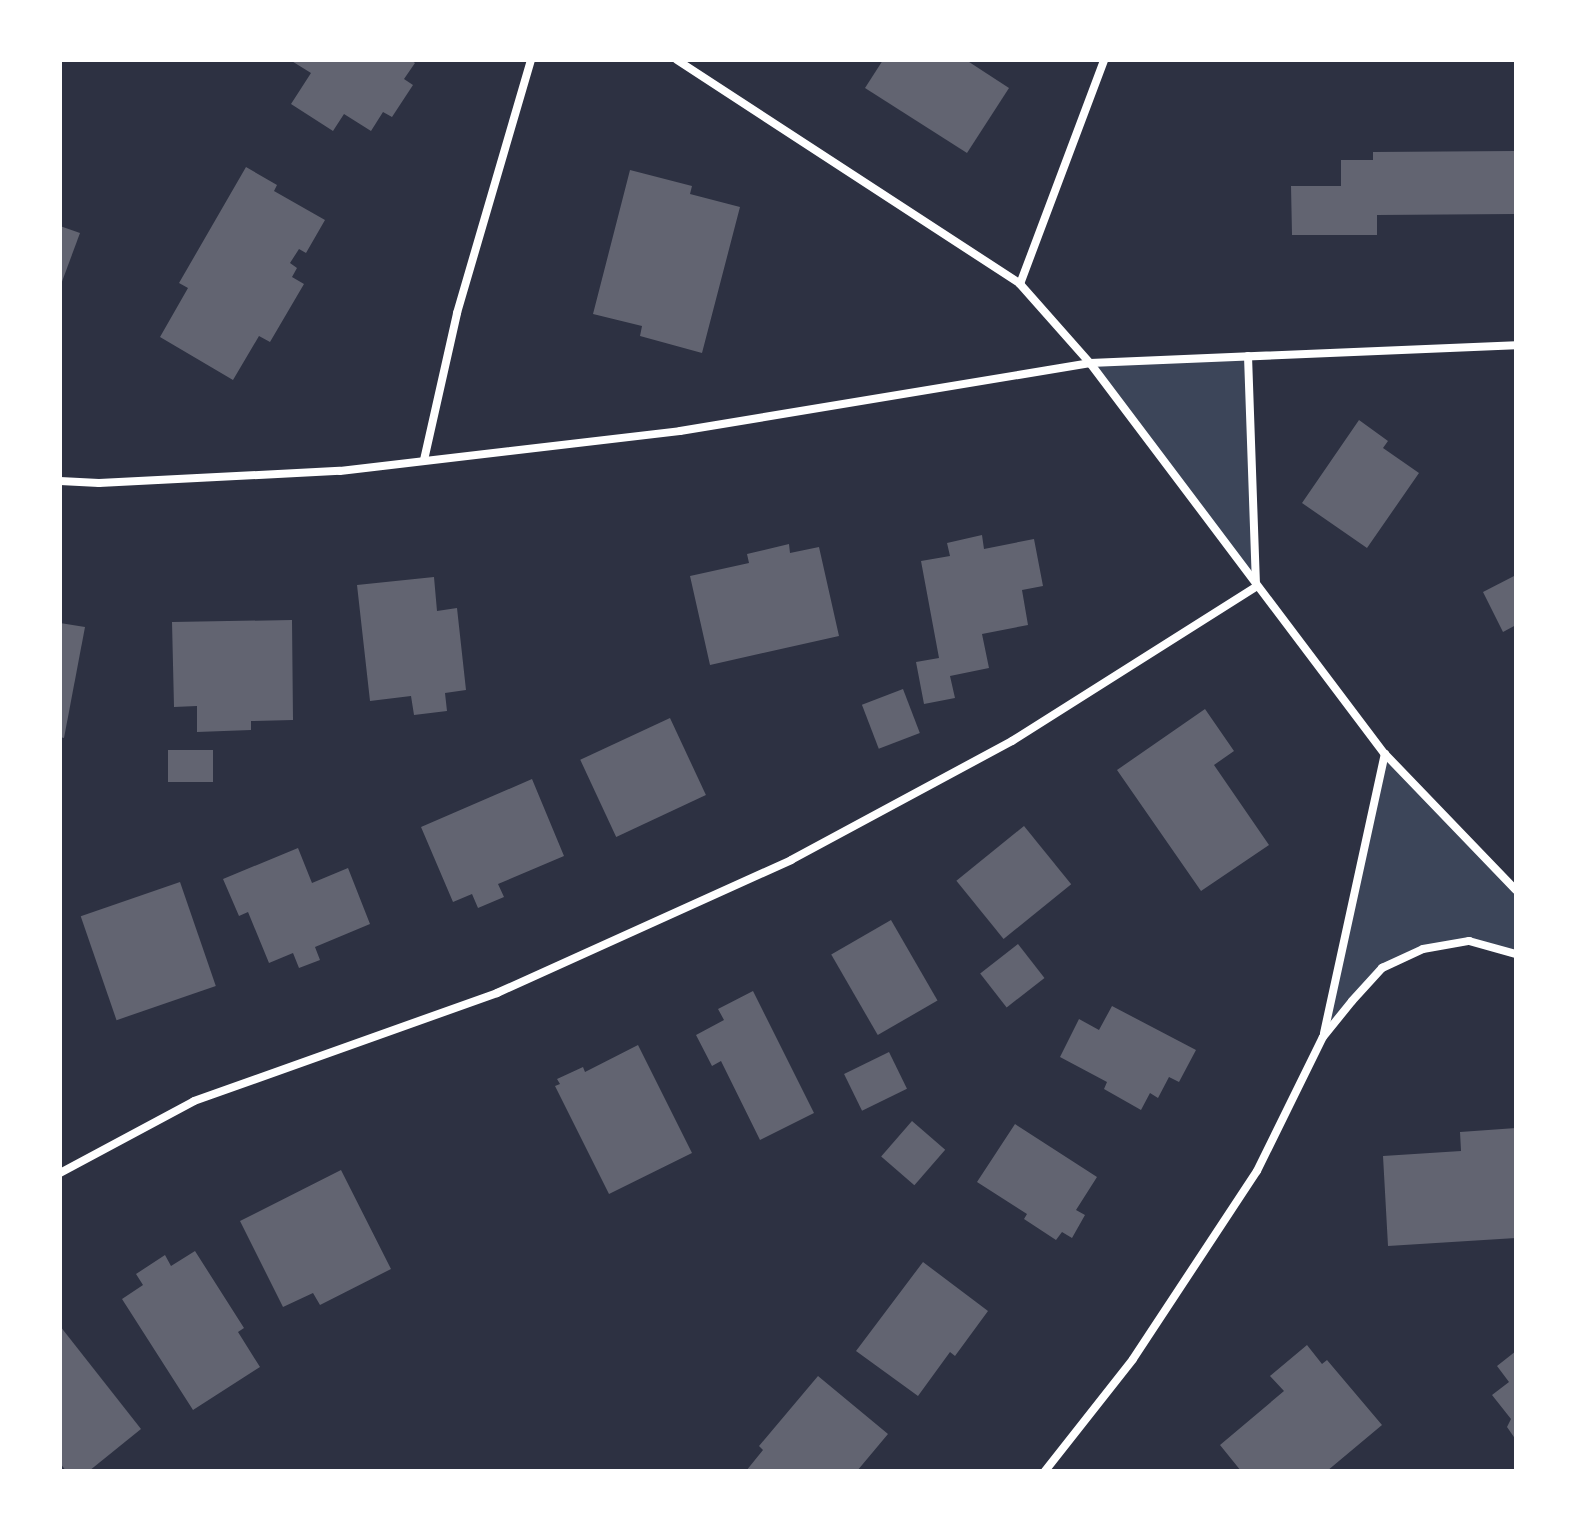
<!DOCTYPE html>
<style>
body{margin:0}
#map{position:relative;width:1576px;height:1531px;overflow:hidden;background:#2d3142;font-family:Poppins,sans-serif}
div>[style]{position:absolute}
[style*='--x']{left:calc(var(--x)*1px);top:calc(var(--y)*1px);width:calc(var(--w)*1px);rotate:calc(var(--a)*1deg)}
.green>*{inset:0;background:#3c4559}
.building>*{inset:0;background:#626471;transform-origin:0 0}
.minor>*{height:8px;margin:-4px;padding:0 4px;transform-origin:4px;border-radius:4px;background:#fff}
span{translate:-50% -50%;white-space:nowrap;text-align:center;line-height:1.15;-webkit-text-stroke:7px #fff;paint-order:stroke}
.frame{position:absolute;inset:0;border:62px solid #fff;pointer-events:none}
</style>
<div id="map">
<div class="green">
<div style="clip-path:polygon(1248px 356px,1256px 587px,1090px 363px)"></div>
<div style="clip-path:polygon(1385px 754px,1516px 890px,1516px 954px,1469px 941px,1423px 949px,1382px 968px,1323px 1037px)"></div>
</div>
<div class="building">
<div style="clip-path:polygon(290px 60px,411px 60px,415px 63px,404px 79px,413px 85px,392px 117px,383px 112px,371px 131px,344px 114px,333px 131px,291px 104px,311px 73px)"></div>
<div style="clip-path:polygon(883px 60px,966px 60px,1009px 88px,967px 153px,865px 88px)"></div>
<div style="clip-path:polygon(1515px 151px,1515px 214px,1377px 215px,1377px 235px,1292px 235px,1291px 186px,1341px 186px,1341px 160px,1373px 160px,1373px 152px)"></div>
<div style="clip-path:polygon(246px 167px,277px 185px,274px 191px,325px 220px,306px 253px,299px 249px,290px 263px,297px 268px,292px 277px,304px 284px,270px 342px,259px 336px,233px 380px,160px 337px,188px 288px,179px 283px)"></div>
<div style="clip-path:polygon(630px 170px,692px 186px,690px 194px,740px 207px,702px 353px,640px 336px,642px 326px,593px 314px)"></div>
<div style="clip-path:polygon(60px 226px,80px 233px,60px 287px)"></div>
<div style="clip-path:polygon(1359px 420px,1388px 441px,1383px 448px,1419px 473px,1367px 548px,1302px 503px)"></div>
<div style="clip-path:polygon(982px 535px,984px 549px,1034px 539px,1043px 586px,1022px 590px,1028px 625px,982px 634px,989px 668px,950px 676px,955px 698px,924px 704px,916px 662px,939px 658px,921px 561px,950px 556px,947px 543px)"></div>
<div style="clip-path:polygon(789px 544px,790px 553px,819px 547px,839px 636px,710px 665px,690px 576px,749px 563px,747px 554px)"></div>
<div style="clip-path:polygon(1516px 575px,1516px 625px,1503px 632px,1483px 592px)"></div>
<div style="clip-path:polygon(434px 577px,437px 611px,457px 608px,466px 690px,445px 693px,447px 711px,414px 715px,411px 696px,370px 701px,357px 585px)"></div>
<div style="clip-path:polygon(292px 620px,293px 720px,251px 721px,251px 730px,197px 732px,197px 706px,174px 707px,172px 622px)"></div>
<div style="clip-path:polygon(60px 623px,85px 627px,64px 738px,60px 737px)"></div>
<div style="left:903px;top:689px;width:47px;height:44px;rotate:69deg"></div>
<div style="clip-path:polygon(1205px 709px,1234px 751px,1214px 765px,1269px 845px,1201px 891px,1117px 770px)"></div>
<div style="left:670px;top:718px;width:85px;height:99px;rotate:65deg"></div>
<div style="left:213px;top:750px;width:32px;height:45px;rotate:90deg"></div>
<div style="clip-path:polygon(532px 779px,564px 856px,498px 884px,504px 897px,478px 908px,472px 894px,453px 902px,421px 827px)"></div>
<div style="left:1024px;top:826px;width:75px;height:87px;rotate:51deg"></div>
<div style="clip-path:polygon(298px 848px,312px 883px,348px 868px,370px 924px,315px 947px,320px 960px,299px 968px,293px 953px,269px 963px,248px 912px,239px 916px,223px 879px)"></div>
<div style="left:180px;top:882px;width:110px;height:105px;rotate:71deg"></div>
<div style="left:891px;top:920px;width:93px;height:69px;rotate:60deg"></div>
<div style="left:1018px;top:944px;width:43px;height:48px;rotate:52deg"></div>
<div style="clip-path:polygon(753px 991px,814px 1113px,760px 1140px,721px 1061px,712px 1066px,696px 1035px,724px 1020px,718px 1009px)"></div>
<div style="clip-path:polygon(1112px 1006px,1196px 1050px,1179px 1082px,1169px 1077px,1158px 1098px,1150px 1093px,1141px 1110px,1104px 1089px,1107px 1082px,1060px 1057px,1079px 1019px,1099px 1030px)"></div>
<div style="clip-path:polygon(638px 1045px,692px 1153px,609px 1194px,555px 1086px,560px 1084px,557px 1079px,583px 1067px,585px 1072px)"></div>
<div style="left:889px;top:1052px;width:41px;height:50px;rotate:64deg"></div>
<div style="left:912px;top:1121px;width:44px;height:47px;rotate:41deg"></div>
<div style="clip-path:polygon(1015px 1124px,1097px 1177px,1076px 1210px,1085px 1215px,1072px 1238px,1062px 1232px,1056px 1240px,1024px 1219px,1027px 1214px,977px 1182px)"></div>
<div style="clip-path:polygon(1516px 1128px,1516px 1238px,1388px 1246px,1383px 1156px,1461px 1151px,1460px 1132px)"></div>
<div style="clip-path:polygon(341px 1170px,391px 1269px,320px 1305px,313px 1293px,283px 1307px,240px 1221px)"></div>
<div style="clip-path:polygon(195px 1251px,244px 1328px,238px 1332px,260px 1367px,193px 1410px,122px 1299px,143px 1285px,136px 1274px,165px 1255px,171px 1266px)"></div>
<div style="clip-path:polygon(923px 1262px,988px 1311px,955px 1356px,950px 1352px,918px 1396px,856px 1351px)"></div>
<div style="clip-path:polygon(60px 1326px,141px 1429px,89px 1471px,66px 1471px,60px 1463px)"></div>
<div style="clip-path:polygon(1307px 1345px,1322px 1364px,1327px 1360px,1382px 1425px,1327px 1471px,1241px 1471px,1220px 1445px,1284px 1391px,1270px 1376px)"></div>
<div style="clip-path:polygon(1516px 1351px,1516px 1440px,1507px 1427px,1511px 1419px,1492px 1395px,1509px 1382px,1497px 1366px)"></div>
<div style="clip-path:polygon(818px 1376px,888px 1434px,857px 1471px,746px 1471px,763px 1450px,759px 1446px)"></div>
</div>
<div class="minor">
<div style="--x:677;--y:60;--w:410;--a:33.1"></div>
<div style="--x:1020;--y:284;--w:106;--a:48.5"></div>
<div style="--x:1090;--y:363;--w:490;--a:53"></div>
<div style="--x:1385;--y:754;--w:189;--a:46.1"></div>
<div style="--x:1020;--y:284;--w:239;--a:-69.4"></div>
<div style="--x:1248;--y:356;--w:231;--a:88"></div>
<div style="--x:424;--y:460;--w:151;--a:-77.3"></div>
<div style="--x:457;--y:313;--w:264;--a:-73.7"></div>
<div style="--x:60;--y:481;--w:39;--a:3"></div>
<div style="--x:99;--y:483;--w:241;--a:-2.9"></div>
<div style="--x:340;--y:471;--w:342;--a:-6.7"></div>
<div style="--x:680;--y:431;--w:416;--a:-9.4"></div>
<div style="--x:1090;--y:363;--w:426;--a:-2.4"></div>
<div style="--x:1324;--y:1033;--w:286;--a:-77.7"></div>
<div style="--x:60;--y:1173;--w:152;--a:-28.2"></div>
<div style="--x:194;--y:1101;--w:322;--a:-19.6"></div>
<div style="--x:497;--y:993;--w:323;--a:-24.3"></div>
<div style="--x:791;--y:860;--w:251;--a:-28.3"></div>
<div style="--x:1012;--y:741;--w:289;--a:-32.3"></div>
<div style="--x:1045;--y:1471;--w:142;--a:-51.8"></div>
<div style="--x:1133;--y:1359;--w:225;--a:-56.6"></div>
<div style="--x:1257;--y:1171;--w:149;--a:-63.8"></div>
<div style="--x:1323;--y:1037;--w:46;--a:-51.1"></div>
<div style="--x:1352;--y:1001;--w:45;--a:-47.7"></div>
<div style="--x:1382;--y:968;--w:45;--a:-24.9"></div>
<div style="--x:1423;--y:949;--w:47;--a:-9.9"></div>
<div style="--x:1469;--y:941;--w:49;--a:15.5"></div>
</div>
<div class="frame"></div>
</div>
